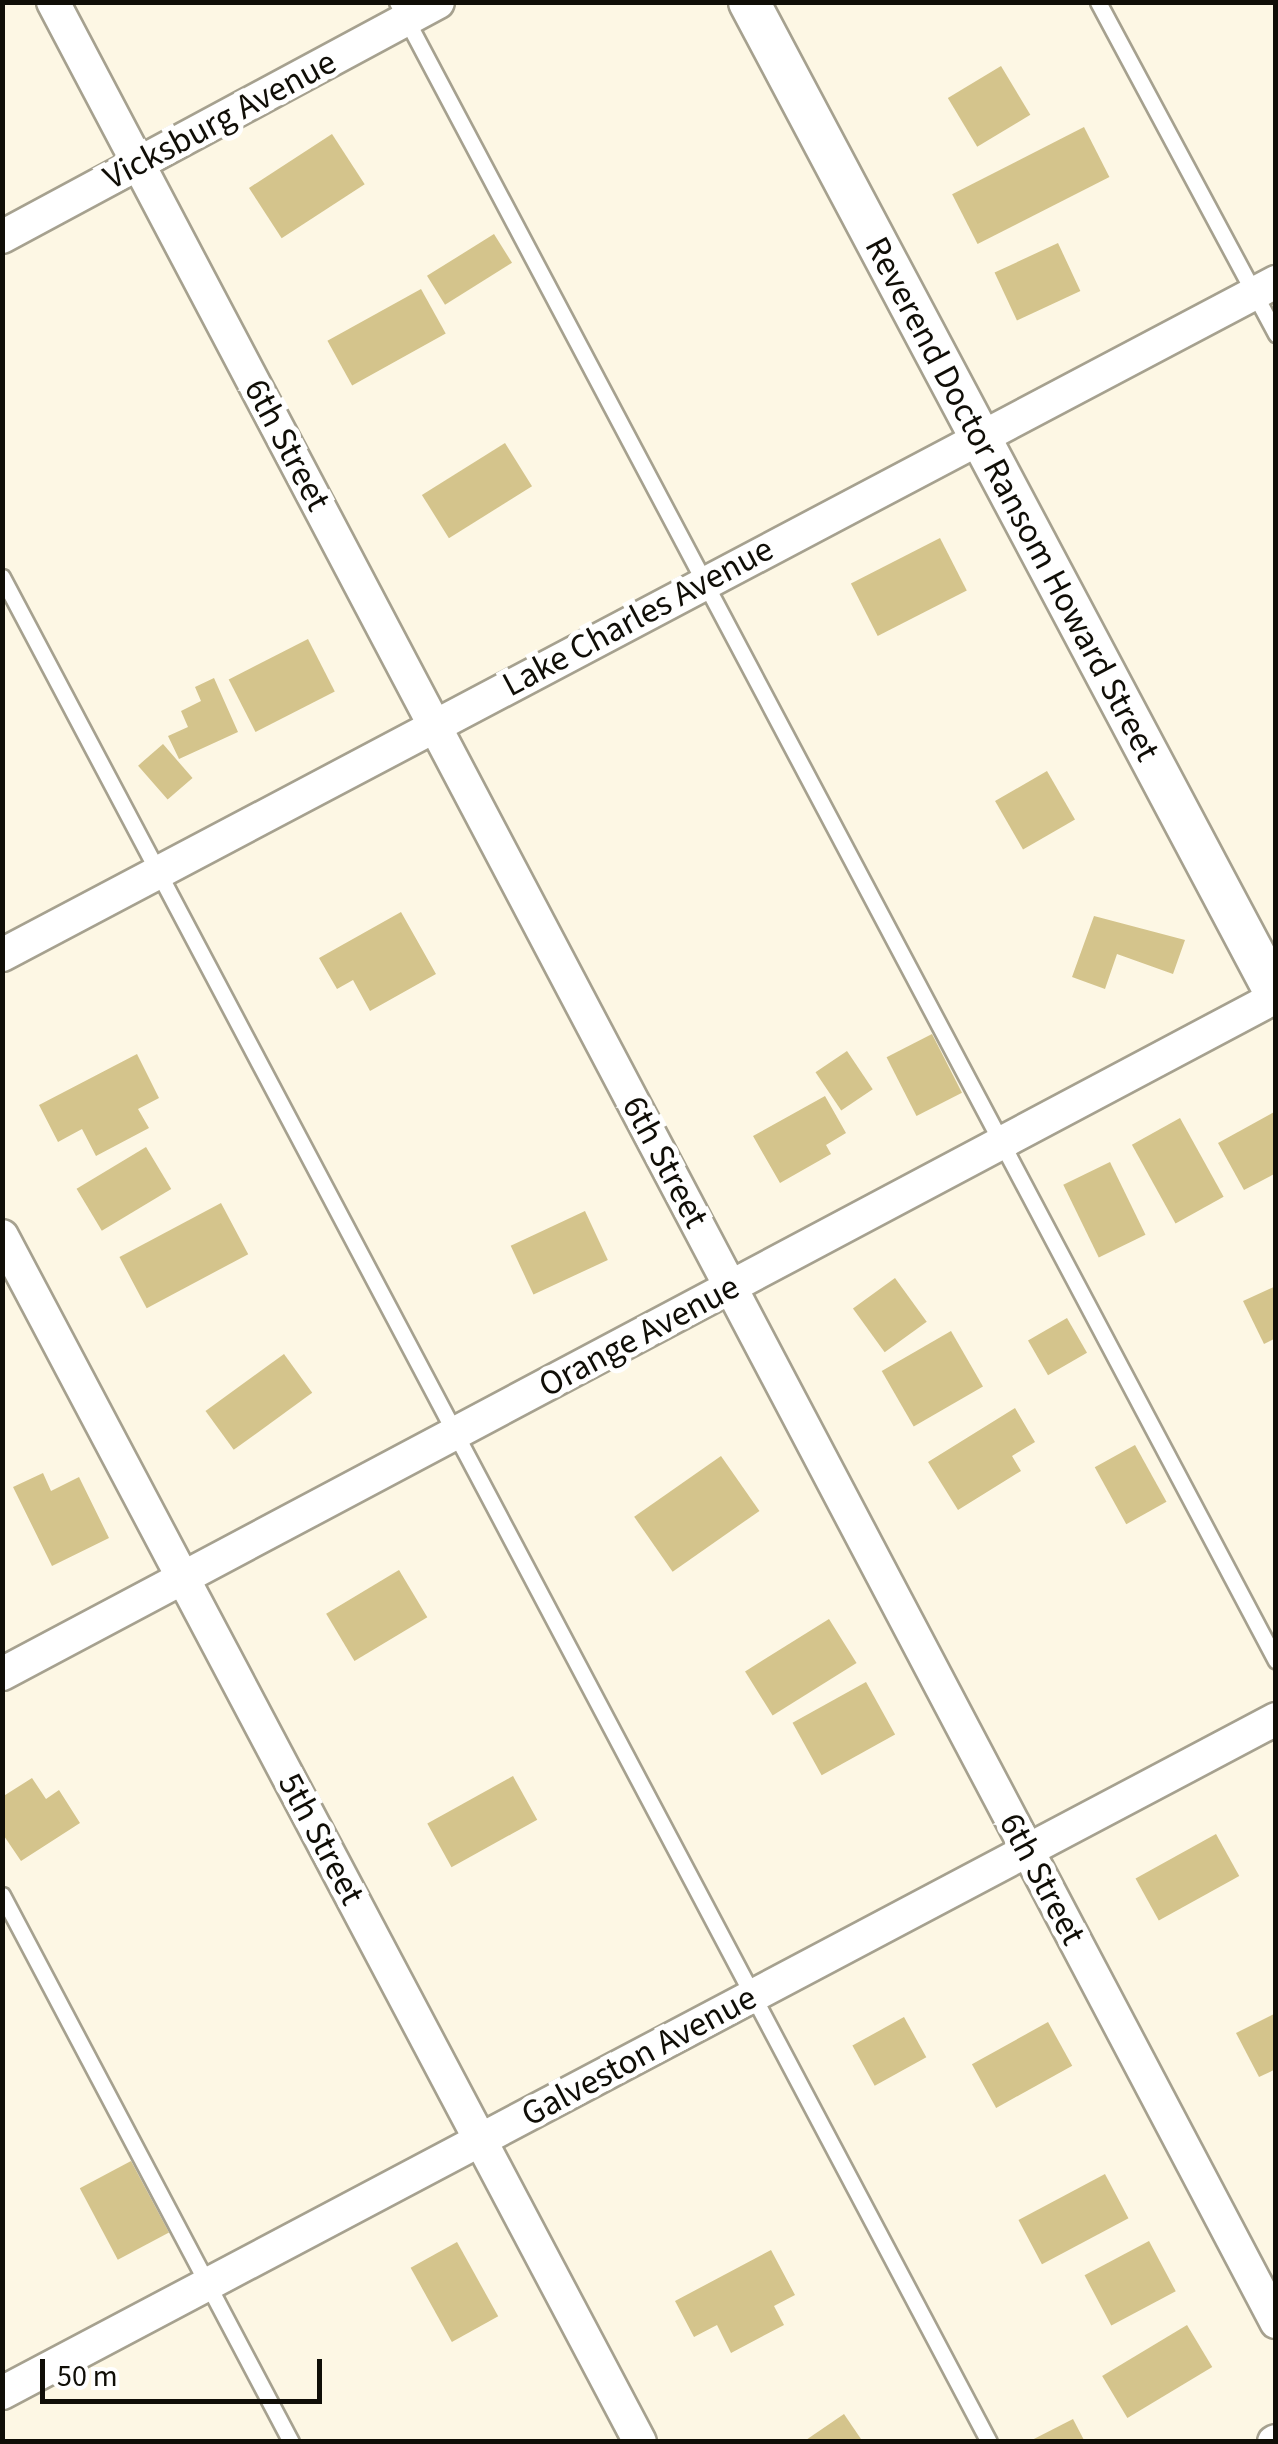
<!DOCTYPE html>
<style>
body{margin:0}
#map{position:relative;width:1278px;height:2444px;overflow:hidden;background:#fdf7e4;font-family:"Source Sans 3",sans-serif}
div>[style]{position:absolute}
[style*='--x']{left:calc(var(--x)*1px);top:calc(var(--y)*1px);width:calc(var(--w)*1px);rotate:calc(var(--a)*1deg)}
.building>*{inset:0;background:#d4c48c;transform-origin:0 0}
.roads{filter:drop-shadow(2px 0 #a6a18f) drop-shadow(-2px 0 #a6a18f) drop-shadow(0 2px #a6a18f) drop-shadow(0 -2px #a6a18f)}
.service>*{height:15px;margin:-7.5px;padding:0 7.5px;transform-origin:7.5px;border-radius:7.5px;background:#fff}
.minor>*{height:32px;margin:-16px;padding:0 16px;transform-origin:16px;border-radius:16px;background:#fff}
.tertiary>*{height:40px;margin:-20px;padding:0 20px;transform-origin:20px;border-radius:20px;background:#fff}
span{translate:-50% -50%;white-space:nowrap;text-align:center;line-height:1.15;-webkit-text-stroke:10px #fff;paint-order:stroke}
.street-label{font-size:35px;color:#100e07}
.frame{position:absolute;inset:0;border:5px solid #100e07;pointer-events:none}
.scale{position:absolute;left:40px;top:2359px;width:282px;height:45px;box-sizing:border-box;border:5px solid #100e07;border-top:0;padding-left:12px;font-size:30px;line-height:35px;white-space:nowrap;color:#100e07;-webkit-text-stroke:8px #fff;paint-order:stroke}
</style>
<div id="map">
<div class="building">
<div style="left:1001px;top:66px;width:57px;height:62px;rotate:59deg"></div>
<div style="left:1084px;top:127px;width:56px;height:148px;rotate:63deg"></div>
<div style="left:332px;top:134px;width:60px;height:99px;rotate:57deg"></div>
<div style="left:494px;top:234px;width:34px;height:79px;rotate:58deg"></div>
<div style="left:1058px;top:243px;width:53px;height:70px;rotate:65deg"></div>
<div style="left:421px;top:289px;width:51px;height:107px;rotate:61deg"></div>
<div style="left:505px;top:443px;width:51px;height:98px;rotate:58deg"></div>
<div style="left:940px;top:538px;width:59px;height:100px;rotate:63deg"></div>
<div style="left:308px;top:639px;width:59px;height:89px;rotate:63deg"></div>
<div style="clip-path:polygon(214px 678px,238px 732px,179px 759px,168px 736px,188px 727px,181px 711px,201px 701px,195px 687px)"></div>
<div style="left:163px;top:744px;width:45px;height:33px;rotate:49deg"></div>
<div style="left:1047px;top:771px;width:56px;height:60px;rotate:60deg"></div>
<div style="clip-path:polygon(401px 912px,436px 974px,370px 1011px,353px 980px,337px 989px,319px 958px)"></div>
<div style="clip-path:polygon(1094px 916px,1185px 940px,1173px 974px,1117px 954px,1105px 989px,1072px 977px)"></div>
<div style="left:932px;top:1034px;width:66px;height:51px;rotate:63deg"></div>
<div style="left:847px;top:1051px;width:46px;height:38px;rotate:56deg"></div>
<div style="clip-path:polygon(137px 1054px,159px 1098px,138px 1109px,149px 1128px,96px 1156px,82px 1129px,58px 1142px,39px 1105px)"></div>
<div style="clip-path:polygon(825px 1096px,846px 1133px,826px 1145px,831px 1154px,780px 1183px,753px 1136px)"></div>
<div style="clip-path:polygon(1276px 1111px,1276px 1173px,1244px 1190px,1218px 1143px)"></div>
<div style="left:1180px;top:1118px;width:90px;height:55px;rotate:61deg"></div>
<div style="left:146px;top:1147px;width:49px;height:81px;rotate:59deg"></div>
<div style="left:1110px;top:1162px;width:81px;height:52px;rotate:64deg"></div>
<div style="left:221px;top:1203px;width:58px;height:115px;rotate:62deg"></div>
<div style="left:585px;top:1211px;width:54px;height:82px;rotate:65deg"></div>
<div style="left:895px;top:1278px;width:54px;height:52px;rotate:54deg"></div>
<div style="clip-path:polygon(1276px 1286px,1276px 1338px,1264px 1344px,1243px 1301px)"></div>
<div style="left:1067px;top:1318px;width:40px;height:45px;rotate:60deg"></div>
<div style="left:951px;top:1331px;width:64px;height:80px;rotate:60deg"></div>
<div style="left:284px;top:1354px;width:48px;height:97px;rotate:54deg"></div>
<div style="clip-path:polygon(1015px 1408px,1035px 1442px,1012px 1456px,1021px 1471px,958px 1510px,928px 1462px)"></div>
<div style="left:1135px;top:1445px;width:65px;height:46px;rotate:61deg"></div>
<div style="left:721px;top:1456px;width:67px;height:106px;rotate:55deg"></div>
<div style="clip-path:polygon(43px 1473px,51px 1491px,79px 1477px,109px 1538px,52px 1566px,13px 1487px)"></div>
<div style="left:399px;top:1570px;width:55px;height:85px;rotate:59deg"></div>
<div style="left:829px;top:1619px;width:52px;height:99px;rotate:58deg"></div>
<div style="left:866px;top:1682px;width:60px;height:84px;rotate:61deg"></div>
<div style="left:513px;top:1776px;width:50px;height:98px;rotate:61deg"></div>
<div style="clip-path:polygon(32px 1778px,46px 1799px,59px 1790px,80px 1823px,21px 1861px,2px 1833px,2px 1797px)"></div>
<div style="left:1216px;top:1834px;width:48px;height:92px;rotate:61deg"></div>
<div style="clip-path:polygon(1276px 2013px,1276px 2069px,1259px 2077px,1236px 2033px)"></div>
<div style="left:904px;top:2017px;width:46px;height:59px;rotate:61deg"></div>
<div style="left:1048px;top:2022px;width:50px;height:87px;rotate:61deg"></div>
<div style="left:131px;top:2161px;width:81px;height:58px;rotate:62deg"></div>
<div style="left:1105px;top:2174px;width:50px;height:98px;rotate:62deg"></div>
<div style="left:1149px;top:2241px;width:57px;height:73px;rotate:62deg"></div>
<div style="left:457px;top:2242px;width:85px;height:53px;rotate:61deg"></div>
<div style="clip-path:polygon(771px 2250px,795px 2295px,774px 2306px,784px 2325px,731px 2353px,717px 2325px,694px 2337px,675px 2301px)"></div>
<div style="left:1187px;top:2325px;width:49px;height:99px;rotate:59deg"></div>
<div style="clip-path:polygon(844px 2414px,863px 2442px,803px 2442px)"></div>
<div style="clip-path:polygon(1073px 2419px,1085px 2442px,1028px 2442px)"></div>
</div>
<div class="roads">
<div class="service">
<div style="--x:397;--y:2;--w:1877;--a:62.08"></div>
<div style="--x:1098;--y:2;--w:377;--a:61.8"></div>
<div style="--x:2;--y:577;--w:2110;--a:62.11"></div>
<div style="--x:2;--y:1895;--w:619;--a:62.15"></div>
</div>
<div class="minor">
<div style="--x:53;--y:2;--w:2623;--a:62.2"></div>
<div style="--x:2;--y:237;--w:495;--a:-28.3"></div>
<div style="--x:2;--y:955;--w:1441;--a:-27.85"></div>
<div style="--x:2;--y:1236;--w:1364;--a:62.12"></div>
<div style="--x:2;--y:1674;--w:1443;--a:-27.99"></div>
<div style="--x:2;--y:2393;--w:1441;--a:-27.88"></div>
<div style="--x:1274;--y:2442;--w:2;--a:-27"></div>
</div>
<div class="tertiary">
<div style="--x:749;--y:2;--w:1124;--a:62.04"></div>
</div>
</div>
<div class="street-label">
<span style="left:220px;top:120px;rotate:-28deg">Vicksburg Avenue</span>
<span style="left:287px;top:445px;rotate:62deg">6th Street</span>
<span style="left:1012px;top:499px;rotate:62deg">Reverend Doctor Ransom Howard Street</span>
<span style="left:638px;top:617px;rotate:-28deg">Lake Charles Avenue</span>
<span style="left:665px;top:1162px;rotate:62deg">6th Street</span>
<span style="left:639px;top:1336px;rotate:-28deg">Orange Avenue</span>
<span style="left:321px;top:1839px;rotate:62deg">5th Street</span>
<span style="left:1042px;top:1879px;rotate:62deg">6th Street</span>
<span style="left:639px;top:2056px;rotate:-28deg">Galveston Avenue</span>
</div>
<div class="frame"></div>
<div class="scale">50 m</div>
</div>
